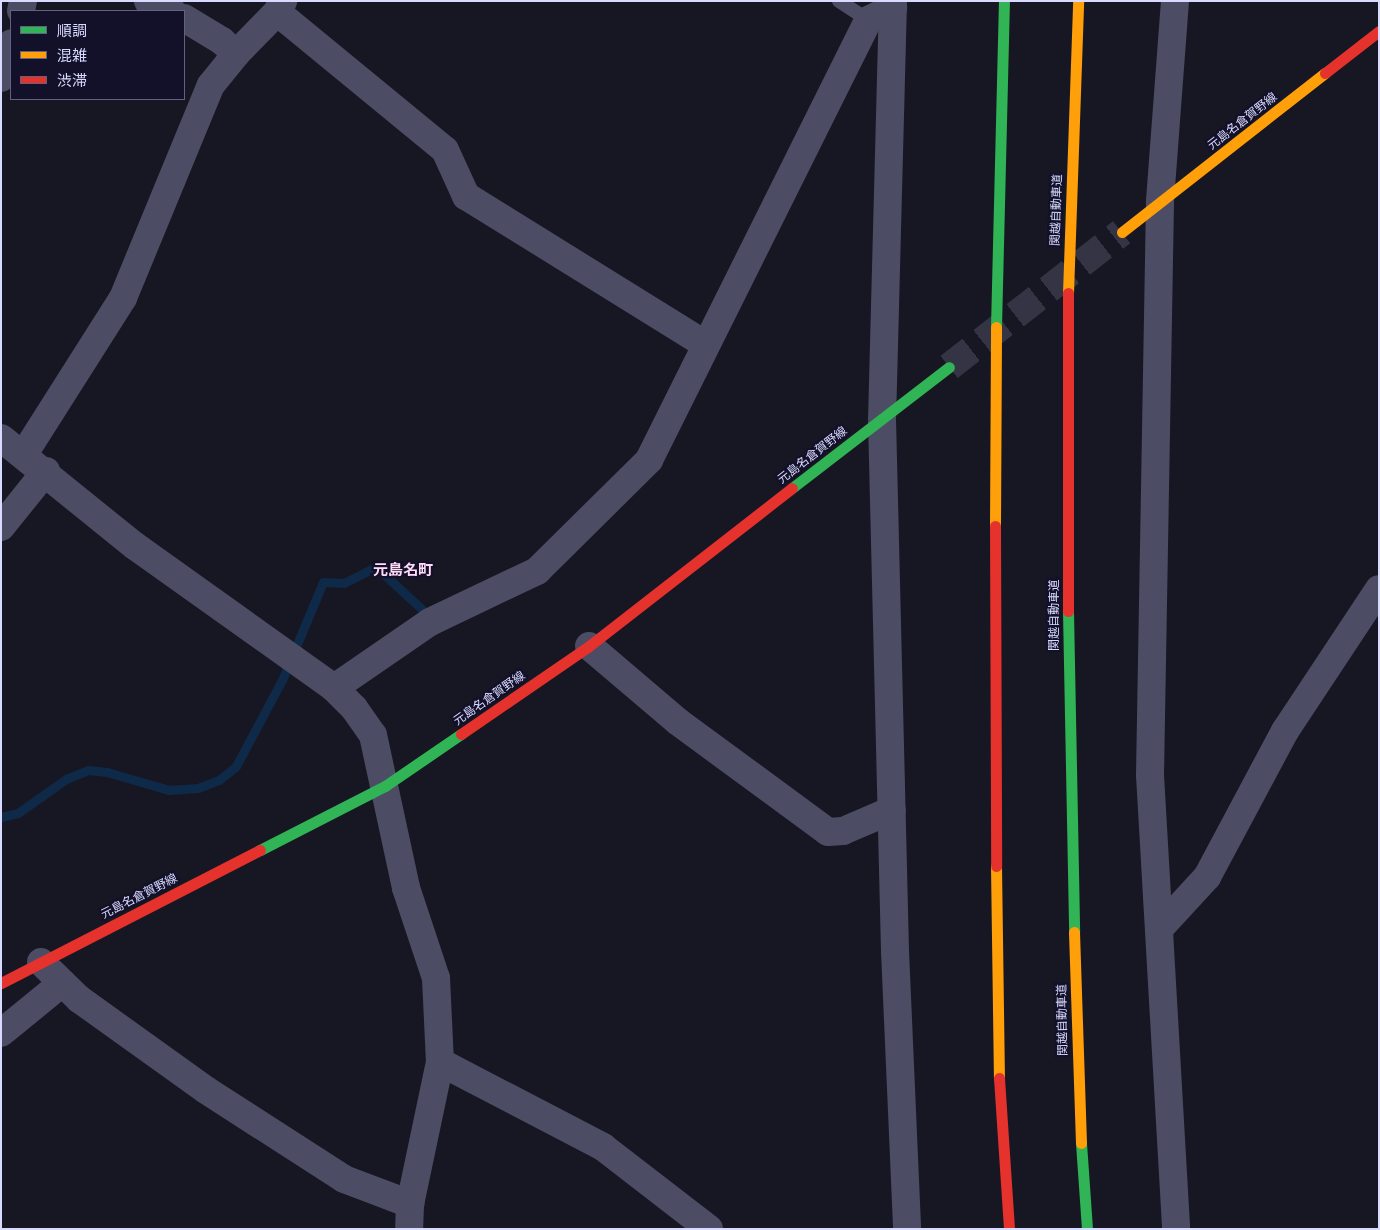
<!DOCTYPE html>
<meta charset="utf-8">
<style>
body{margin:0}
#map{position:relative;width:1380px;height:1230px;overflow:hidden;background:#171723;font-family:Inter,"Noto Sans JP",sans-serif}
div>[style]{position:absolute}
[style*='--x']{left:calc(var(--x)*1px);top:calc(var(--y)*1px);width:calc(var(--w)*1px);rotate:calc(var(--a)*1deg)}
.stream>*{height:9px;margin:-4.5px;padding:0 4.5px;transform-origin:4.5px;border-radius:4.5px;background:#0e2a48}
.secondary-tunnel>*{height:28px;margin-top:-14px;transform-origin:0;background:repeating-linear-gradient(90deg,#343444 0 28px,transparent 0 42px)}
.lane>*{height:14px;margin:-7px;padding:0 7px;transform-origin:7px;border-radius:7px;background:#4c4d64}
.street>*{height:28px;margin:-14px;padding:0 14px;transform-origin:14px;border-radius:14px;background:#4c4d64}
.fast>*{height:11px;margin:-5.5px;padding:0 5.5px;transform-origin:5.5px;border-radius:5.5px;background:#30b455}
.slow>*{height:11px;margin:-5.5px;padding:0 5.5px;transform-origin:5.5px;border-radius:5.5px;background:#ff9f0a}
.jam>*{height:11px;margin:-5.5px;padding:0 5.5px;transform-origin:5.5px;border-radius:5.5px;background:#e5322d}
span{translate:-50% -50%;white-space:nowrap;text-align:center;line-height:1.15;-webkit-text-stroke:4.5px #121129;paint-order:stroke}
.street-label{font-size:12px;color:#d9daff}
.quarter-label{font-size:15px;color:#ffdbf6;font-weight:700}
.frame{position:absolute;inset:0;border:2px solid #d9daff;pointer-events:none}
.legend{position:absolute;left:10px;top:10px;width:175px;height:90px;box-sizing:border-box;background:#121129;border:1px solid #62617f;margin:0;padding:6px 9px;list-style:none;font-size:15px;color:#d9daff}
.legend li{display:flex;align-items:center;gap:10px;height:25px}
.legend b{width:25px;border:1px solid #62617f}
</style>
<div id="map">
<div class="stream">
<div style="--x:1;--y:817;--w:17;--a:-13"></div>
<div style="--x:18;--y:813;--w:59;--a:-35.3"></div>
<div style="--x:66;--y:779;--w:24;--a:-22"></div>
<div style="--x:88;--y:770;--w:19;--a:6"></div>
<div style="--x:107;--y:772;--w:65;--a:16.2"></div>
<div style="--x:169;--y:790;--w:29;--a:-4"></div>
<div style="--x:198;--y:788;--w:22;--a:-21"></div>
<div style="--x:219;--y:780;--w:22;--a:-39"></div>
<div style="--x:236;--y:766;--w:98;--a:-61.9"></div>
<div style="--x:282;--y:680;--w:106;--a:-67.3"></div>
<div style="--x:323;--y:582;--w:21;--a:3"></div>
<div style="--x:344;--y:583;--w:36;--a:-27"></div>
<div style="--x:376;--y:567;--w:68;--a:42.6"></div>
<div style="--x:426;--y:613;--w:7;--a:-27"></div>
</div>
<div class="secondary-tunnel">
<div style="--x:949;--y:367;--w:219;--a:-38"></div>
</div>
<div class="lane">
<div style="--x:839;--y:1;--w:35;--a:33"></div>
</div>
<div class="street">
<div style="--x:148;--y:1;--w:26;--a:23"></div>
<div style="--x:893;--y:1;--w:418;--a:91.5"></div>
<div style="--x:882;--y:419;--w:532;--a:88.6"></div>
<div style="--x:895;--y:951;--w:278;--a:87.5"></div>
<div style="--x:1175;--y:1;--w:202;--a:94.3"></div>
<div style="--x:1160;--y:202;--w:573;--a:91"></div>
<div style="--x:1150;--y:775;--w:455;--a:86.7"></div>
<div style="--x:21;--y:11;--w:10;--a:-79"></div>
<div style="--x:277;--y:12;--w:217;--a:39.4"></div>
<div style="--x:445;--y:150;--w:51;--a:65.5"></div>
<div style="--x:466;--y:196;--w:281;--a:31.8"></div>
<div style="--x:184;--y:18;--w:44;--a:31.2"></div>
<div style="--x:222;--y:41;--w:19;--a:43"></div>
<div style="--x:1;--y:78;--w:36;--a:-74"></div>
<div style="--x:1;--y:438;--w:172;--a:38.9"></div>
<div style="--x:135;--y:546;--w:244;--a:35.5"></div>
<div style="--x:334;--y:688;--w:28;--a:45"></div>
<div style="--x:354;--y:708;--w:33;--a:55"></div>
<div style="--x:373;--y:735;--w:157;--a:77.8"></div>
<div style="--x:406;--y:888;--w:95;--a:71.6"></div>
<div style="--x:436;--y:978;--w:84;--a:87.3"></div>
<div style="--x:440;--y:1062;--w:145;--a:101.9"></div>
<div style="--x:410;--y:1204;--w:25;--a:92"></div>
<div style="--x:24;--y:454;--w:185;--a:-57.6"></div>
<div style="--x:123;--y:298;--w:230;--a:-67.6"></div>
<div style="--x:211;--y:85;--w:40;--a:-51"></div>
<div style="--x:236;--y:54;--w:59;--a:-45.7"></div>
<div style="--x:277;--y:12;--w:13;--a:-61"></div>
<div style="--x:1;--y:527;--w:72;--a:-51.2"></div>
<div style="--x:589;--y:646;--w:116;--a:40.4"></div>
<div style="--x:677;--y:721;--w:187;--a:36.3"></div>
<div style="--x:828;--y:832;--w:15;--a:-4"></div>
<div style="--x:843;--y:831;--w:53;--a:-23.2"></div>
<div style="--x:334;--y:688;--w:116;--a:-34.5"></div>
<div style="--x:430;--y:622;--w:119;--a:-25.5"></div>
<div style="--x:537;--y:571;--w:158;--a:-44.7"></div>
<div style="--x:649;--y:460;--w:491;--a:-63.5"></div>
<div style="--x:868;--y:20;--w:28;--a:-26"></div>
<div style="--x:1159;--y:929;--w:71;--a:-47.3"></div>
<div style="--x:1207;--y:877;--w:166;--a:-61.9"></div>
<div style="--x:1285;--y:731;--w:170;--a:-56.5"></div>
<div style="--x:41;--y:962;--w:53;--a:44.2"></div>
<div style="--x:79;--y:999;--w:156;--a:35.6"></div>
<div style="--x:206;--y:1090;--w:164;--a:32.8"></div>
<div style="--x:344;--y:1179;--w:71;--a:20.7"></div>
<div style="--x:1;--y:1033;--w:79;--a:-39.3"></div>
<div style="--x:440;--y:1062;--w:184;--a:27.5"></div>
<div style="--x:603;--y:1147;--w:134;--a:37.7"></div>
</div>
<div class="fast">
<div style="--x:996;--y:327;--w:326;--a:-88.6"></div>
<div style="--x:792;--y:488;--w:198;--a:-37.6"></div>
<div style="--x:1068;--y:611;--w:321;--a:88.9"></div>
<div style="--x:260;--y:850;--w:140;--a:-27.1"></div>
<div style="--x:385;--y:786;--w:92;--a:-34.4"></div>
<div style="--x:1081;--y:1143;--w:86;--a:86"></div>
</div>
<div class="slow">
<div style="--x:1122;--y:232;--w:258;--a:-38.1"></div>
<div style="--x:1068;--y:293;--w:292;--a:-88"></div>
<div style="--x:995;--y:526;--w:199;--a:-89.7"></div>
<div style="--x:996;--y:866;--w:212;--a:89.2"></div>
<div style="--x:1074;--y:932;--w:211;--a:88.1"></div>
</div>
<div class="jam">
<div style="--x:1325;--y:73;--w:68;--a:-37.9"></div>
<div style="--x:1068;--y:293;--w:318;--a:90"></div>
<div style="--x:995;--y:526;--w:340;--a:89.8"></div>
<div style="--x:461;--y:734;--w:155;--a:-34.5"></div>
<div style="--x:589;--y:646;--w:257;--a:-37.9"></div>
<div style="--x:1;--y:983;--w:291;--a:-27.2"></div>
<div style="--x:999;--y:1078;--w:151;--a:86.2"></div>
</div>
<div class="street-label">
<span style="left:1242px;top:121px;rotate:-38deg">元島名倉賀野線</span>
<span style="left:1056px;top:210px;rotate:-88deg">関越自動車道</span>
<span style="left:812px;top:455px;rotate:-38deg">元島名倉賀野線</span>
<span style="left:1054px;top:615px;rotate:-90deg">関越自動車道</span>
<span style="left:489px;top:698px;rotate:-35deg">元島名倉賀野線</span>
<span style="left:139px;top:896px;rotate:-27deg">元島名倉賀野線</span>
<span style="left:1062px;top:1020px;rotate:-91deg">関越自動車道</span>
</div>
<div class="quarter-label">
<span style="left:403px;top:570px">元島名町</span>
</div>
<div class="frame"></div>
<ul class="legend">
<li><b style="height:6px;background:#30b455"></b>順調</li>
<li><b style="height:6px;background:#ff9f0a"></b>混雑</li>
<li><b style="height:6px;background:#e5322d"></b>渋滞</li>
</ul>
</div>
